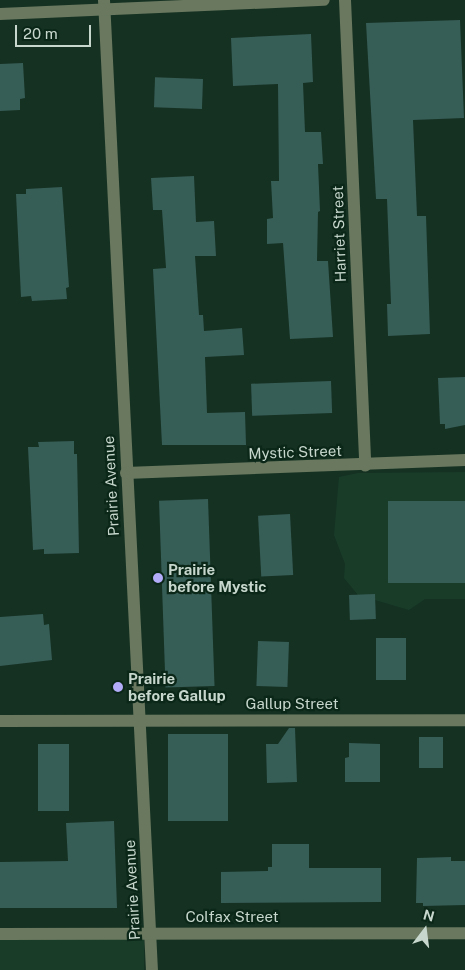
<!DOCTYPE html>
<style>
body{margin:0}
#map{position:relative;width:465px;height:970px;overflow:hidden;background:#153122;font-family:"Public Sans",sans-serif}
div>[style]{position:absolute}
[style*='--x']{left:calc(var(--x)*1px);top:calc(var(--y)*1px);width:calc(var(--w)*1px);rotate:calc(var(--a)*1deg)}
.built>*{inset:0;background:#193c29;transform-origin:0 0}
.building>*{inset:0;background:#375d57;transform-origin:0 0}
.minor>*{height:12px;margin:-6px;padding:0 6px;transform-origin:6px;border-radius:6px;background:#69785f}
.dots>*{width:14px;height:14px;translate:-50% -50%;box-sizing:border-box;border:2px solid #0b2718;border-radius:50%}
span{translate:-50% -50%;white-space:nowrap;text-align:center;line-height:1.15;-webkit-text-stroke:4.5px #0b2718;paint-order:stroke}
.street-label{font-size:15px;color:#c7d7cd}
.poi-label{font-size:15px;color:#c7d7cd;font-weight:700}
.left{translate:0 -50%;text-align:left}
.north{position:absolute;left:400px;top:905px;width:50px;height:50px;-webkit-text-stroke:4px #0b2718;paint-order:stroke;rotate:15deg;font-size:14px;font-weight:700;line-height:20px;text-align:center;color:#c7d7cd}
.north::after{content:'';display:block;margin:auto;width:18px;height:22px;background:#c7d7cd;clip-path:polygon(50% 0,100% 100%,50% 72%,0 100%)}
.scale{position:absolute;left:15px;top:25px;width:76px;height:22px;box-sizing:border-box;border:2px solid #c7d7cd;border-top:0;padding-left:6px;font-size:15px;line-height:18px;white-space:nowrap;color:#c7d7cd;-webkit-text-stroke:4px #0b2718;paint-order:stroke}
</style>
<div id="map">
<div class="built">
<div style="clip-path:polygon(465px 472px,465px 599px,425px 599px,409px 610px,358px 595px,344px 578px,345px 564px,334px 535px,339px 477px,358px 473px)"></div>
<div style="left:0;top:933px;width:144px;height:37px"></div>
</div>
<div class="building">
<div style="clip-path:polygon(460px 20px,464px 118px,413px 120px,417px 216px,426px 216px,430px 334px,388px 336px,387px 304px,391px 304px,387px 199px,376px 199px,366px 23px)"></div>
<div style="clip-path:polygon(311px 34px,313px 82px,303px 83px,305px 132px,321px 132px,323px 164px,318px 164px,320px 211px,318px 212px,317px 261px,328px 261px,333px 337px,290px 339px,283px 243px,267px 244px,267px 219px,273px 218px,271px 181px,279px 181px,278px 84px,233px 86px,231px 38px)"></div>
<div style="clip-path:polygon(23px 63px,25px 98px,20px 99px,20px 110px,0 111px,0 64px)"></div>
<div style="left:203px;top:79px;width:30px;height:48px;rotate:92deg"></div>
<div style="clip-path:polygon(194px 176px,196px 222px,214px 221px,216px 256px,195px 256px,199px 315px,203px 315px,204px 331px,242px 328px,244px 355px,205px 357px,207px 413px,245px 412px,246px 445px,162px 445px,153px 269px,166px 268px,162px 210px,153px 210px,151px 178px)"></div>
<div style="clip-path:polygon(62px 187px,69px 287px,66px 288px,67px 299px,32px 301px,31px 296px,21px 297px,16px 194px,26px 194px,26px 189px)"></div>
<div style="clip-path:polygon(465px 377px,465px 425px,445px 429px,445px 424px,440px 424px,438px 378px)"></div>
<div style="left:331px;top:381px;width:32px;height:80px;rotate:88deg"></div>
<div style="clip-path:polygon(74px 441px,74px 454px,77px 454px,79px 553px,44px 554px,44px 549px,33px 550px,28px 447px,39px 447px,38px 442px)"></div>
<div style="left:208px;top:499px;width:187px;height:49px;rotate:88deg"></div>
<div style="left:465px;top:501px;width:82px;height:77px;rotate:90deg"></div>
<div style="left:290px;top:514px;width:61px;height:32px;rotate:87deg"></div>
<div style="left:375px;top:594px;width:25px;height:26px;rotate:88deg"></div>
<div style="clip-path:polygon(43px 614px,44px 625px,49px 624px,52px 660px,0 666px,0 617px)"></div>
<div style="left:376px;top:638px;width:30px;height:42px"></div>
<div style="left:258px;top:641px;width:31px;height:45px;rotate:2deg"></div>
<div style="clip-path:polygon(289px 728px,295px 728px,297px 782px,267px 783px,266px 744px,278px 744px)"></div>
<div style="left:168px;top:734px;width:60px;height:87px"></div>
<div style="left:419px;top:737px;width:24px;height:31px"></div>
<div style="clip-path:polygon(349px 743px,380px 744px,380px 782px,345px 782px,345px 758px,349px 757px)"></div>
<div style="left:38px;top:744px;width:31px;height:67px"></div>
<div style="clip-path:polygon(114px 821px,117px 908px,0 908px,0 862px,68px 861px,66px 823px)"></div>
<div style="clip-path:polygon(272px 844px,309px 844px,309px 868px,381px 868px,381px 902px,221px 903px,221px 872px,268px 871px,268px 867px,272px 867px)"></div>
<div style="clip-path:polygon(451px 857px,451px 861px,465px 861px,465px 905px,423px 906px,423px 903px,416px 903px,417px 858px)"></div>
</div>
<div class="minor">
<div style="--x:104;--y:0;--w:971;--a:87.17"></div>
<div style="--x:345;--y:0;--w:466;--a:87.5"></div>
<div style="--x:0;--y:14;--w:324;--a:-2.5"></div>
<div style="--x:126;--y:473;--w:339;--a:-2.2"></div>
<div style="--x:0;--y:721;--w:465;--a:-0.1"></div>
<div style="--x:0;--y:934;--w:465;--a:-0.1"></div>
</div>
<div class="dots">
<div style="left:158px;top:578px;background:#b3adf9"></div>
<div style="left:118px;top:687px;background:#b3adf9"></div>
</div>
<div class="street-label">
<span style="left:339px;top:234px;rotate:-92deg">Harriet Street</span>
<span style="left:295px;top:452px;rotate:-2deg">Mystic Street</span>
<span style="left:111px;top:486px;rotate:-93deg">Prairie Avenue</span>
<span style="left:292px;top:704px">Gallup Street</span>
<span style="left:132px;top:890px;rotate:-93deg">Prairie Avenue</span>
<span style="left:232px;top:917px">Colfax Street</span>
</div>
<div class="poi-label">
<span class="left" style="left:168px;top:578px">Prairie<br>before Mystic</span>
<span class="left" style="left:128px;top:687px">Prairie<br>before Gallup</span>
</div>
<div class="north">N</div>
<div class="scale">20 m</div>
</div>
